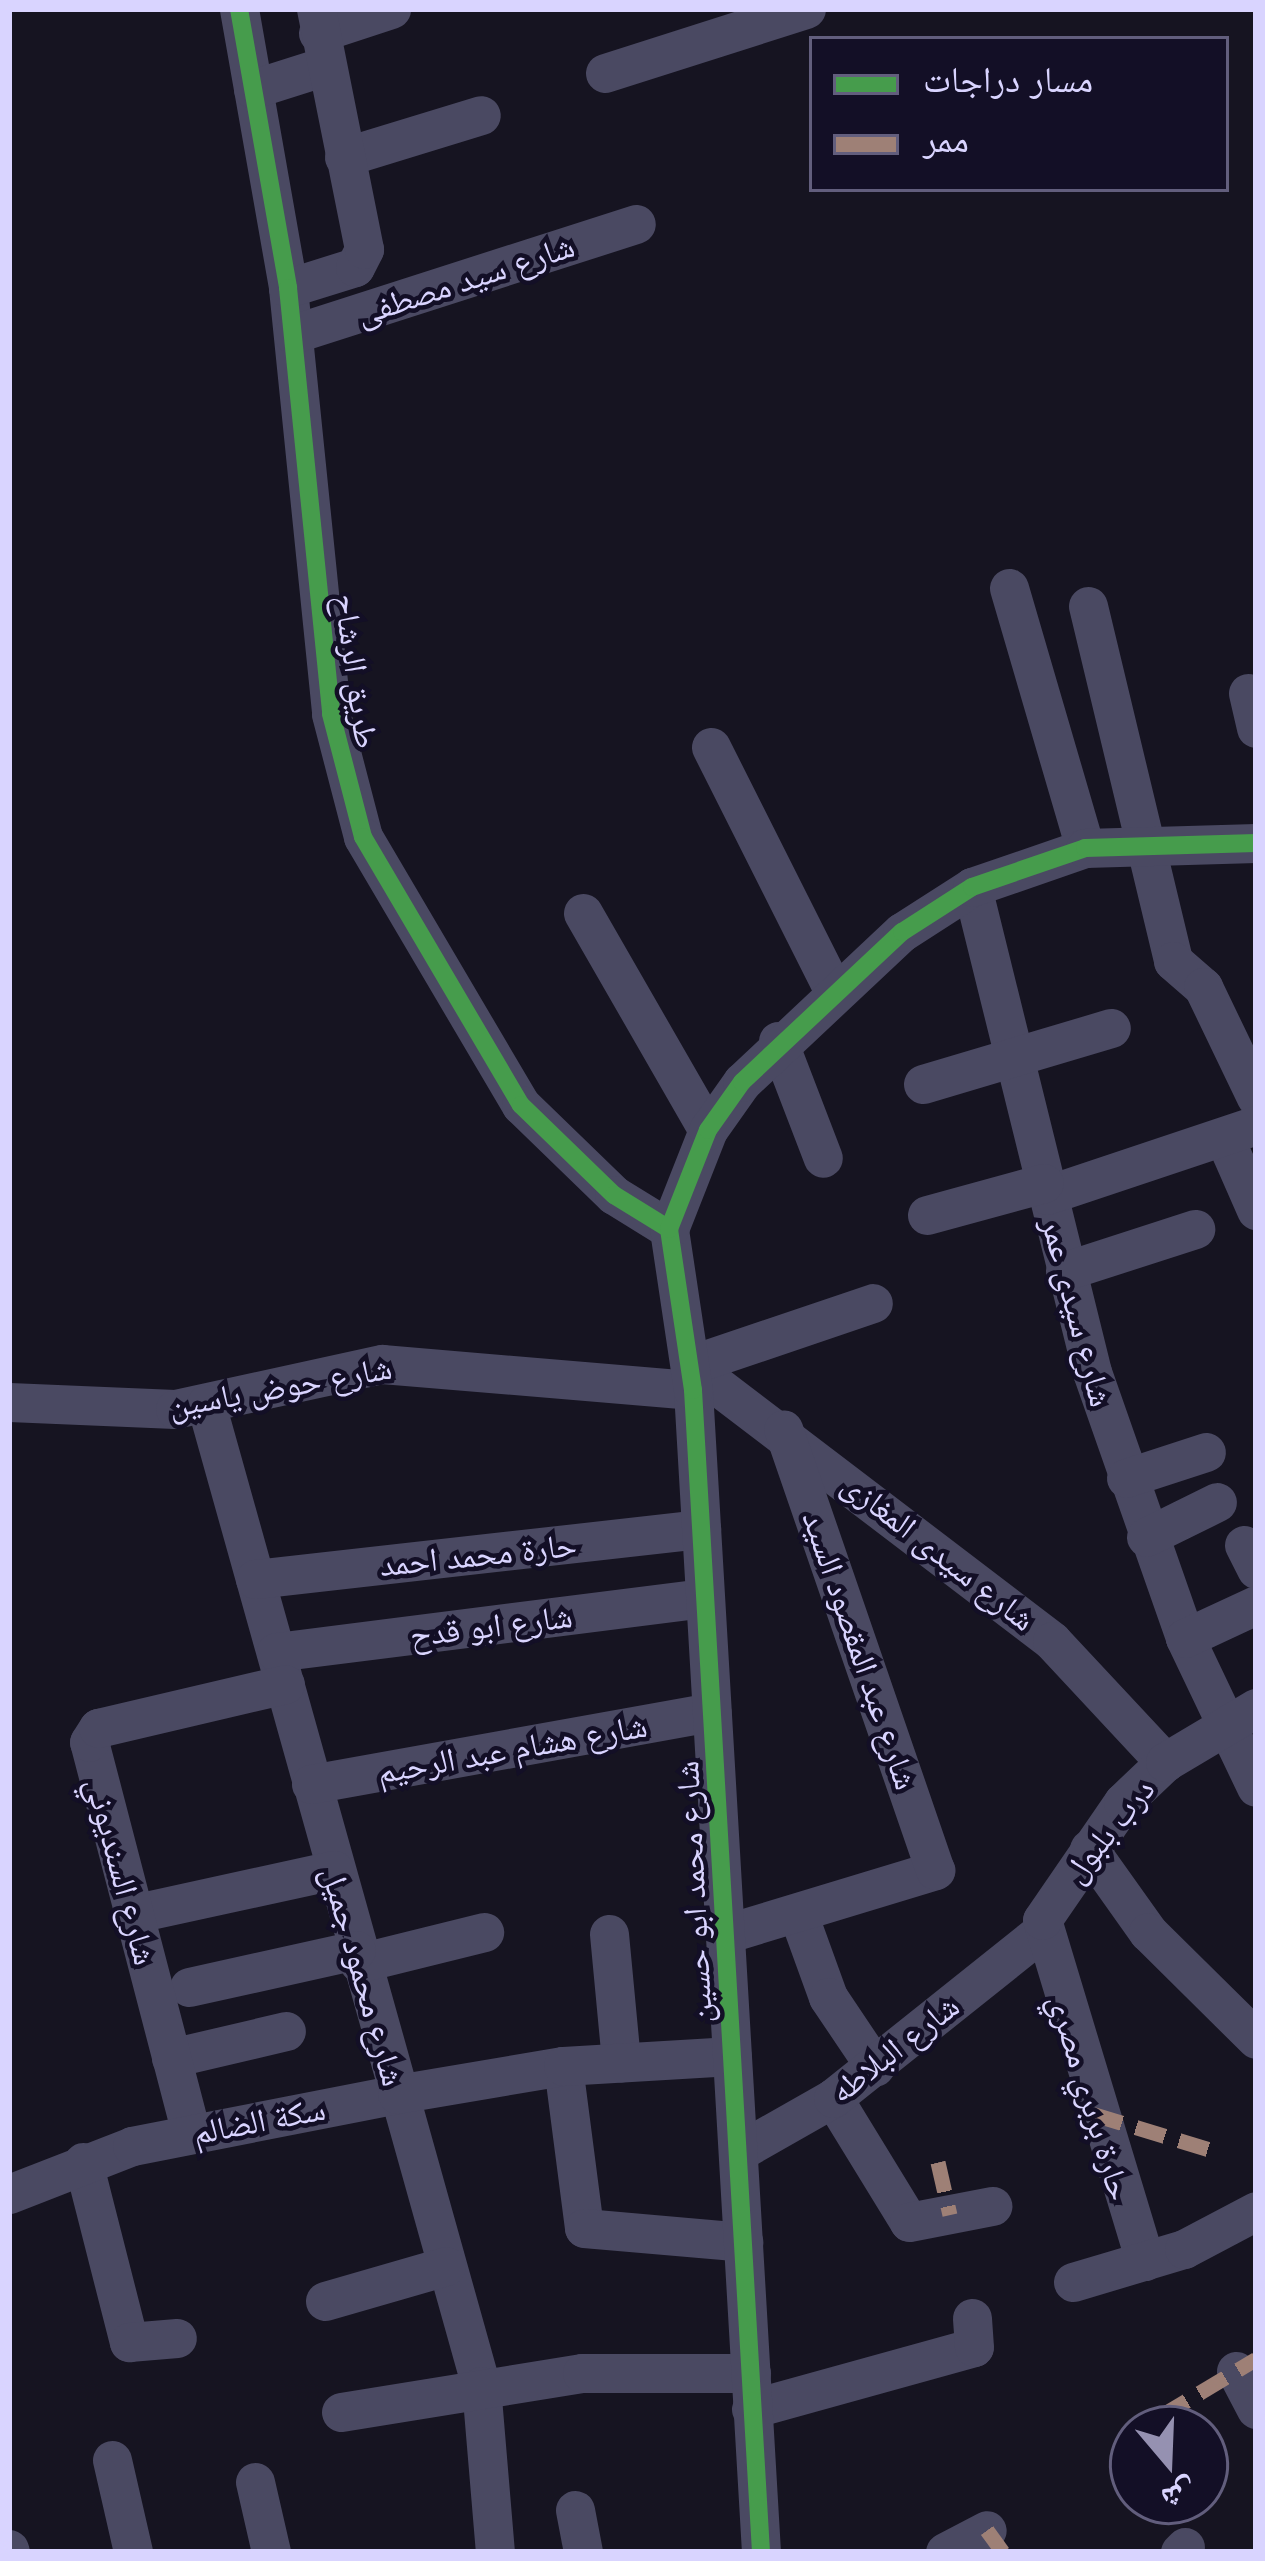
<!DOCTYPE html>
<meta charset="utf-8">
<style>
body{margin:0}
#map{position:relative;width:1265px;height:2561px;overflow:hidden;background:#161421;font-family:Quicksand,"Noto Naskh Arabic",sans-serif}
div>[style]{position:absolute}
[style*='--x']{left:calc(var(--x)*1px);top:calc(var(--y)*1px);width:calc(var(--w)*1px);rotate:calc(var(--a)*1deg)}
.street>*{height:39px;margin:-19.5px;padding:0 19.5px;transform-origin:19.5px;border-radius:19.5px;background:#4a4962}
.quiet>*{height:15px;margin-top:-7.5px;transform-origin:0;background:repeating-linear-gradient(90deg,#9e8076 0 30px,transparent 0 45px)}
.cycleway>*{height:18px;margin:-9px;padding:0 9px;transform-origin:9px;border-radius:9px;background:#469c4c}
span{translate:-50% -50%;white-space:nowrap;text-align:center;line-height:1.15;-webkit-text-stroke:9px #130f26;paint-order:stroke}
.street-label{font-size:33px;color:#d9d4ff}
.frame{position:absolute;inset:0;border:12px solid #d9d4ff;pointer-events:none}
.legend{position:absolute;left:809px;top:36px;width:420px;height:156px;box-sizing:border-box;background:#130f26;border:3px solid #625e7d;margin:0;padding:15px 21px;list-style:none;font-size:36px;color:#d9d4ff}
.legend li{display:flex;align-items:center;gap:24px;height:60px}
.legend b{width:60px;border:3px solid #625e7d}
.north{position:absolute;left:1109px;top:2405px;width:120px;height:120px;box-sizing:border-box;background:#130f26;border:3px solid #625e7d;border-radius:50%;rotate:161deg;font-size:33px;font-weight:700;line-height:48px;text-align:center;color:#d9d4ff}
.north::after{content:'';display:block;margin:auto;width:42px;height:54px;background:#9591b1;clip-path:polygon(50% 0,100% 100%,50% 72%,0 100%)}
</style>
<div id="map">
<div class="street">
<div style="--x:239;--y:9;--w:283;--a:80"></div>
<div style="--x:288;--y:288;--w:428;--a:84.2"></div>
<div style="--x:331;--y:714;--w:127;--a:75.4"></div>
<div style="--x:363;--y:837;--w:311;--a:59.5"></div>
<div style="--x:521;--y:1105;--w:129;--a:44.1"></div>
<div style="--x:614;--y:1195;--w:65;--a:31.7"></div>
<div style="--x:318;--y:33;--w:77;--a:-18.2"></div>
<div style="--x:605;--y:73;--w:211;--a:-17.7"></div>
<div style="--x:253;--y:89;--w:72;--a:-17.7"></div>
<div style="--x:344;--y:157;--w:143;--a:-17"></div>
<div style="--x:288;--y:288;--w:70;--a:-17.4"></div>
<div style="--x:355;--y:267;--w:20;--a:-63"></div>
<div style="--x:364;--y:249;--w:245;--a:-101.3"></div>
<div style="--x:293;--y:334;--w:360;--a:-17.8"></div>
<div style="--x:1009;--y:588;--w:271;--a:73.7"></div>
<div style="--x:1088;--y:606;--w:365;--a:76.5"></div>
<div style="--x:1173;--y:961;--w:40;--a:41"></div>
<div style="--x:1203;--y:987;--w:122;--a:64.3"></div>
<div style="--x:1248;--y:693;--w:36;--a:77"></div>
<div style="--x:711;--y:747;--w:270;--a:63.3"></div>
<div style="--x:972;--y:887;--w:500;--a:76.1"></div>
<div style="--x:1092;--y:1372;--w:282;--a:70.7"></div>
<div style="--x:1185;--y:1638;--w:165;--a:64.5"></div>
<div style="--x:583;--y:913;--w:250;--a:60.1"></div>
<div style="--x:778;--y:1041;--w:125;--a:69"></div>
<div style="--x:923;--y:1084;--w:196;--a:-16.6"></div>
<div style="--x:1224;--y:1137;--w:80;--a:66.3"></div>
<div style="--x:1047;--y:1195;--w:220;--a:-18.5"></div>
<div style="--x:927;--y:1215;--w:121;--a:-15.3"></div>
<div style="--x:1065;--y:1271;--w:137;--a:-17.9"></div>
<div style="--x:690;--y:1365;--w:455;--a:37.3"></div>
<div style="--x:1052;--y:1641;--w:166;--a:47"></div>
<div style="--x:690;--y:1365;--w:193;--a:-18.7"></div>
<div style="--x:9;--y:1402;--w:166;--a:2.4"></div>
<div style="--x:175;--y:1409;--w:212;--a:-12.3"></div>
<div style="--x:382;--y:1364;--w:312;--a:4.8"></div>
<div style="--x:206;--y:1404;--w:1020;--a:74.36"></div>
<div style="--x:481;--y:2386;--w:167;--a:85.2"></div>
<div style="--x:1126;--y:1478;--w:84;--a:-18"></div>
<div style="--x:1146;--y:1537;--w:79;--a:-26.2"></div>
<div style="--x:1244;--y:1545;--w:27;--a:63"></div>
<div style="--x:255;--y:1579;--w:449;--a:-6.4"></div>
<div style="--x:1185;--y:1638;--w:78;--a:-24.9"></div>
<div style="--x:276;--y:1652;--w:432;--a:-7.2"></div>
<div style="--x:311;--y:1784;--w:407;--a:-10.2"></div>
<div style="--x:1089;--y:1849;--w:102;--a:54.6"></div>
<div style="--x:1148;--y:1932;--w:152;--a:44.7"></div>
<div style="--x:132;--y:1914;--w:207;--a:-12.3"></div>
<div style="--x:798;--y:1914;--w:88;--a:70.1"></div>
<div style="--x:828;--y:1997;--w:84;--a:56.1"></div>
<div style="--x:609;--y:1934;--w:129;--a:84.6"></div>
<div style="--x:725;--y:1934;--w:220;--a:-16.9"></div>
<div style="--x:935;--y:1870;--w:466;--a:-109"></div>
<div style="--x:359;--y:1963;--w:129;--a:-13.9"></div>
<div style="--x:189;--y:1987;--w:171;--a:-12.5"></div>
<div style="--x:171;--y:2058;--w:118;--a:-13.2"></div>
<div style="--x:563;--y:2066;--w:163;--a:82.6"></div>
<div style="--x:584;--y:2228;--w:160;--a:5"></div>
<div style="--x:833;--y:2098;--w:145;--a:58.5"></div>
<div style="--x:909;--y:2222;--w:85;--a:-10.9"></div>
<div style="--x:191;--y:2133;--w:404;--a:-104.6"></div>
<div style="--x:89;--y:1742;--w:17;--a:-57"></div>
<div style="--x:98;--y:1728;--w:192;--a:-13.2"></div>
<div style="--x:738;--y:2152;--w:109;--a:-29.6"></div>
<div style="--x:833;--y:2098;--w:266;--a:-38.6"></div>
<div style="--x:83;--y:2162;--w:186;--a:75.7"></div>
<div style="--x:129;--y:2342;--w:48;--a:-4.8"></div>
<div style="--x:9;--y:2194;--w:132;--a:-21.3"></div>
<div style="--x:132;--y:2146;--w:270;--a:-11.1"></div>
<div style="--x:397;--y:2094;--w:168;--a:-9.6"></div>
<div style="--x:563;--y:2066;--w:169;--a:-3.4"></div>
<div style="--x:1145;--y:2261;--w:356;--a:-106.8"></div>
<div style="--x:1042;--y:1920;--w:143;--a:-55.5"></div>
<div style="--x:1123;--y:1802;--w:58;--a:-43.6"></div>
<div style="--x:1165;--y:1762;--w:106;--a:-30.7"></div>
<div style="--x:1073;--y:2282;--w:116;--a:-16.6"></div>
<div style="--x:1184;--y:2249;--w:81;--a:-27.8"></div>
<div style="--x:325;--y:2301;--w:126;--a:-16.1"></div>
<div style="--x:1236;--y:2371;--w:43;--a:62.2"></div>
<div style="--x:751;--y:2409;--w:231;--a:-15.5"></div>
<div style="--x:974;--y:2347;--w:29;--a:-94"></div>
<div style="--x:341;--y:2412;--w:244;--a:-9.2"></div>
<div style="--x:582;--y:2373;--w:169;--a:0"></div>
<div style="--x:112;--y:2460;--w:94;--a:77.1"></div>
<div style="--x:255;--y:2482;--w:72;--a:77.1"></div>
<div style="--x:575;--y:2510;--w:43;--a:79.2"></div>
<div style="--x:9;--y:2549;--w:3;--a:72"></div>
<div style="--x:761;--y:2552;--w:1164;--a:-93.35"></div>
<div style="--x:693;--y:1390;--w:163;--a:-98.5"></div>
<div style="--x:669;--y:1229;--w:106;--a:-68.5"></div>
<div style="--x:708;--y:1130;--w:59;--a:-54.7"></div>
<div style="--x:742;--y:1082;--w:219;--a:-43.2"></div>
<div style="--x:902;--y:932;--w:83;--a:-32.7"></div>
<div style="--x:972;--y:887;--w:120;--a:-19"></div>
<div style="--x:1085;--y:848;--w:171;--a:-1.7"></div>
<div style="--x:945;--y:2552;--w:47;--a:-27.6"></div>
<div style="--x:1180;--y:2552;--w:7;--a:-45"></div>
</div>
<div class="quiet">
<div style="--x:1093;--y:2114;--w:134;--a:16.9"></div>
<div style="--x:938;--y:2162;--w:54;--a:77.2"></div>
<div style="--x:1161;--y:2416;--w:111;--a:-31"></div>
<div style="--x:987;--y:2530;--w:27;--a:54"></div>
</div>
<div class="cycleway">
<div style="--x:239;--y:9;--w:283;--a:80"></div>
<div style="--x:288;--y:288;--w:428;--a:84.2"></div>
<div style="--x:331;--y:714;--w:127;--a:75.4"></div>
<div style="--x:363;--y:837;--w:311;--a:59.5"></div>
<div style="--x:521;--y:1105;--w:129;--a:44.1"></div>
<div style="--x:614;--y:1195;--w:65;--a:31.7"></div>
<div style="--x:761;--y:2552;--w:1164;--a:-93.35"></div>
<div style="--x:693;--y:1390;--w:163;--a:-98.5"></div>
<div style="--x:669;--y:1229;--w:106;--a:-68.5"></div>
<div style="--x:708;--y:1130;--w:59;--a:-54.7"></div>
<div style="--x:742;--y:1082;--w:219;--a:-43.2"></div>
<div style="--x:902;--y:932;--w:83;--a:-32.7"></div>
<div style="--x:972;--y:887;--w:120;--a:-19"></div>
<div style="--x:1085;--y:848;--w:171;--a:-1.7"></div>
</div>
<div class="street-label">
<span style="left:465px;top:279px;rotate:-18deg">شارع سيد مصطفى</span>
<span style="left:357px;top:671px;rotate:82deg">طريق الرشاح</span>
<span style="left:1078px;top:1312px;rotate:75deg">شارع سيدى عمر</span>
<span style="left:280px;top:1386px;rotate:-10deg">شارع حوض ياسين</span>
<span style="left:939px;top:1551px;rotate:38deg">شارع سيدى المغازى</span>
<span style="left:478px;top:1554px;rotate:-6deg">حارة محمد احمد</span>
<span style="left:491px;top:1625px;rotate:-7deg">شارع ابو قدح</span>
<span style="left:861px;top:1650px;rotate:71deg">شارع عبد المقصود السيد</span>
<span style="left:512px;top:1748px;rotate:-10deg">شارع هشام عبد الرحيم</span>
<span style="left:1108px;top:1830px;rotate:-51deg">درب بلبول</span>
<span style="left:122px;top:1871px;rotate:75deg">شارع السنديوني</span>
<span style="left:693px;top:1892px;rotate:-93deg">شارع محمد ابو حسين</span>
<span style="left:364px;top:1976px;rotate:74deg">شارع محمود جميل</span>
<span style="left:894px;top:2048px;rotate:-38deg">شارع البلاطه</span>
<span style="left:1091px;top:2097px;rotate:73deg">حارة بربري مصري</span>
<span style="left:259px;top:2120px;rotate:-11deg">سكة الضالم</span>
</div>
<div class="frame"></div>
<ul class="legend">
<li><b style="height:15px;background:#469c4c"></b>مسار دراجات</li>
<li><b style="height:15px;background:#9e8076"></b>ممر</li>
</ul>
<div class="north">ش</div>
</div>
